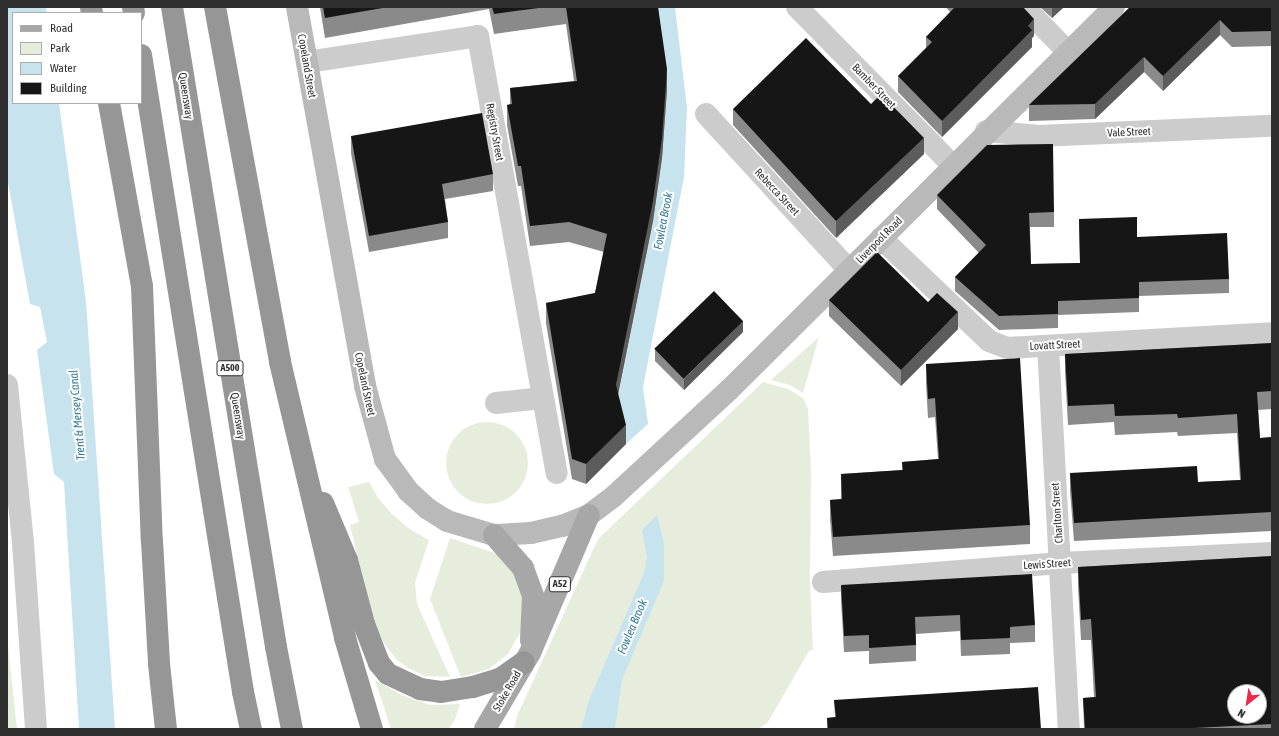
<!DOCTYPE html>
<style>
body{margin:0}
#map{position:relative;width:1279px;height:736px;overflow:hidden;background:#fff;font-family:"Asap Condensed",sans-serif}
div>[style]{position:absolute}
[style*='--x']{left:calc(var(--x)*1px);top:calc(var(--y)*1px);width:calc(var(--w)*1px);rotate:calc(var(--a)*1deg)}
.green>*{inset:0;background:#e7eddc}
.round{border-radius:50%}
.water>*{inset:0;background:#c7e3ee}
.street>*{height:22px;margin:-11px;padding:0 11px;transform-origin:11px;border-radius:11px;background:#ccc}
.secondary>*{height:22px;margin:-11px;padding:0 11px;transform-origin:11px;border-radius:11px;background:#b9b9b9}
.primary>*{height:22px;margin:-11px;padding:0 11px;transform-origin:11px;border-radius:11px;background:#a7a7a7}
.highway>*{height:22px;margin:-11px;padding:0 11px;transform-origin:11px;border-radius:11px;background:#969696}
.wall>*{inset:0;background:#8a8a8a}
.shaded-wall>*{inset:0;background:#5c5c5c}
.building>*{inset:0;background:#161616;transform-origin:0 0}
span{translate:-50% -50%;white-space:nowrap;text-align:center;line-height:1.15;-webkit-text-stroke:4px #fff;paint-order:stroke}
.shield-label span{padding:1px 3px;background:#fff;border:1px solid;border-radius:3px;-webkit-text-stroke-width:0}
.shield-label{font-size:10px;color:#2f2f2f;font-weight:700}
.street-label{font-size:11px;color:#2f2f2f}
.water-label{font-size:12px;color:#377d97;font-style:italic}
.frame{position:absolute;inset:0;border:8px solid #2f2f2f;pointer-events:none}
.legend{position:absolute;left:12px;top:12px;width:130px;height:92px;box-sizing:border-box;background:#fff;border:1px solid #acacac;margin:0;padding:5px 7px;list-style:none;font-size:12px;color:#2f2f2f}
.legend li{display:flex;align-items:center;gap:8px;height:20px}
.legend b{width:20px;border:1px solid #acacac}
.north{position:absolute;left:1227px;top:684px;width:40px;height:40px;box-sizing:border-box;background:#fff;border:1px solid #acacac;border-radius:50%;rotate:210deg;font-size:11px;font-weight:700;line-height:16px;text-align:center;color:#2f2f2f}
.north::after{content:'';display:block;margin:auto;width:14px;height:18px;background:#f1264b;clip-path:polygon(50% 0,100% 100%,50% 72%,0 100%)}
</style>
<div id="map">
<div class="green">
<div style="clip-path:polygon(819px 337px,803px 393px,790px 385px,771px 380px)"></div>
<div style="clip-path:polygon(763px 382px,788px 389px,803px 398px,808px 409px,811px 471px,810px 584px,813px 650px,809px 651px,768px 722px,759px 729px,514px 729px,517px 716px,598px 539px)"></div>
<div class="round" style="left:446px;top:422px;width:82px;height:82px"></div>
<div style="clip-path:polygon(369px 482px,378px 498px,392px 514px,408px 528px,429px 540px,415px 583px,417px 604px,450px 677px,425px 676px,408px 668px,396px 659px,384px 643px,373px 621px,350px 525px,359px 522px,348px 487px)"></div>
<div style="clip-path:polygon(450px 538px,498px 554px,514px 573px,524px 597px,521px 631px,508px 654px,489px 669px,461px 677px,430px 599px)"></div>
<div style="clip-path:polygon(7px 635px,17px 729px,7px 729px)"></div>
<div style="clip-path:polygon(375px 680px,402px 695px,430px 705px,460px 704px,455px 719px,449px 729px,391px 729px)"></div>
</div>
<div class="water">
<div style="clip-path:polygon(7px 7px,46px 7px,47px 13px,13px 13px,13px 103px,59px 103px,86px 301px,115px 729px,79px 729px,64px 482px,54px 474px,37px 350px,47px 342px,40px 307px,30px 304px,7px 177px)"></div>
<div style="clip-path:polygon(656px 7px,675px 7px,687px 108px,684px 177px,643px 387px,648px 424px,626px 444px,618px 416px,619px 392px,653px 221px,662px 158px)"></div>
<div style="clip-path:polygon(657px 515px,664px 543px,664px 581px,622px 680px,615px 729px,581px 729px,589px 700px,644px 573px,647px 557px,642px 530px)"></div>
</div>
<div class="street">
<div style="--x:797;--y:7;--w:221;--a:45.5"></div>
<div style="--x:1024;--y:7;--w:63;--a:45.6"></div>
<div style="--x:307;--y:62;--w:173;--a:-8.6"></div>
<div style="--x:478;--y:36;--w:444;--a:79.8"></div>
<div style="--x:706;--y:114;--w:212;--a:47.5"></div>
<div style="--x:986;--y:131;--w:53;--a:5.4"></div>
<div style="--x:1039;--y:136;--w:233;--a:-2.5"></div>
<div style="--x:881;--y:238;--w:149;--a:43.6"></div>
<div style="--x:989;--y:341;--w:19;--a:21"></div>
<div style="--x:1007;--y:348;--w:265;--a:-3.2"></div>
<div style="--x:1048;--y:346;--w:384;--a:86.9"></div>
<div style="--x:7;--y:385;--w:159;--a:84.2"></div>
<div style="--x:23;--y:543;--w:186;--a:86"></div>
<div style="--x:496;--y:403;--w:46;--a:-6.2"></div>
<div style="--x:823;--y:582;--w:238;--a:-4.6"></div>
<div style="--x:1060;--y:563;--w:212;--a:-2.7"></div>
</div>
<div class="secondary">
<div style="--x:297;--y:7;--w:385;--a:79.8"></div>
<div style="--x:365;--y:386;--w:76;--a:74.7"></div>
<div style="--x:385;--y:459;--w:39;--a:54"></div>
<div style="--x:408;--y:491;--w:27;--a:42"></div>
<div style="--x:428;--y:509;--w:22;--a:32"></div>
<div style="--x:447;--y:521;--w:49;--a:16.6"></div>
<div style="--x:494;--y:535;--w:37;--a:-3"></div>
<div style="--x:531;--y:533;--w:32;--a:-13"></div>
<div style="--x:562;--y:526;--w:29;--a:-22"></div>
<div style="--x:589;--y:515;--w:30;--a:-37"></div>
<div style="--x:613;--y:497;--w:158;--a:-42.7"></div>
<div style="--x:729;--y:390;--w:543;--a:-44.85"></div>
</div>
<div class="primary">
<div style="--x:494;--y:535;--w:44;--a:48.7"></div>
<div style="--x:523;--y:568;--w:30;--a:70"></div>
<div style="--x:533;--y:596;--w:44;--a:92.6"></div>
<div style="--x:485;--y:729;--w:88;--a:-59.4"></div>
<div style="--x:530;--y:653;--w:150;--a:-66.9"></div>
</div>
<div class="highway">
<div style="--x:91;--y:7;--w:6;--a:81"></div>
<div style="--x:133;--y:7;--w:6;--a:81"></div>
<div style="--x:172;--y:7;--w:648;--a:80.77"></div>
<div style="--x:276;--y:647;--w:84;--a:79"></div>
<div style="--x:215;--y:7;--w:361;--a:79.6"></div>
<div style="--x:280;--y:362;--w:284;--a:76.7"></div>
<div style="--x:345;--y:638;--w:95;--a:73.5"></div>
<div style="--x:141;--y:55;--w:645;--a:80.9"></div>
<div style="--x:243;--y:692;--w:38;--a:78"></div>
<div style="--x:109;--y:103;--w:186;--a:79.8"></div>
<div style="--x:142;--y:286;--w:255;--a:87.8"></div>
<div style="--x:152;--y:541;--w:123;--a:86.7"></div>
<div style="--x:159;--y:664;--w:65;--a:83.9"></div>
<div style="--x:323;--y:503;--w:62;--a:67.2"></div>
<div style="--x:347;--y:560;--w:66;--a:75.1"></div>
<div style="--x:364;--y:624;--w:42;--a:69"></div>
<div style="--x:379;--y:663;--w:14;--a:51"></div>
<div style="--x:388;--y:674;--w:35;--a:25"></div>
<div style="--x:420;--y:689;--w:21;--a:8"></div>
<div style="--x:441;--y:692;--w:32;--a:-9"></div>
<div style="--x:473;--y:687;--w:28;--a:-17"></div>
<div style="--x:500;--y:679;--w:29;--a:-35"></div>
</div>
<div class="wall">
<div style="clip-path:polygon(320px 7px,658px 7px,667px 89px,662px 158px,653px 221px,618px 394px,626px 444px,586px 484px,572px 479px,546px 323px,546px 303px,595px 293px,604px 252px,569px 242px,530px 246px,521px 186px,518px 186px,507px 125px,507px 105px,510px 104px,510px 88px,574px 81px,566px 24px,494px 34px,489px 9px,325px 38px)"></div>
<div style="clip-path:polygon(946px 7px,1023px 7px,1034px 36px,1032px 38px,1032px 47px,942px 137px,898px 92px,898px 76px,926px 48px,926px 37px,950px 12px)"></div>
<div style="clip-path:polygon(1040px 7px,1064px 7px,1052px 18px)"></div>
<div style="clip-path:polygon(1130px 7px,1272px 7px,1272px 46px,1232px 47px,1220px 35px,1163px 91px,1144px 72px,1095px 119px,1029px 121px,1029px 105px)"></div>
<div style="clip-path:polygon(871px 104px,924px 154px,836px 238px,733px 125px,733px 109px)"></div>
<div style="clip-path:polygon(351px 136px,493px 174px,493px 191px,445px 199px,448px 222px,448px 238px,369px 252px,351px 153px)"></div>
<div style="clip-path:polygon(937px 195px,1054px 212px,1054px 227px,1030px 227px,1031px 264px,1080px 263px,1079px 219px,1137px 237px,1229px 279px,1229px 293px,1139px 296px,1139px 312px,1058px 315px,1058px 328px,999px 330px,955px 291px,955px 277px,979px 253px,937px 209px)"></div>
<div style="clip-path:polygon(829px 300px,928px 302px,958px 329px,901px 386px,829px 316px)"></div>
<div style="clip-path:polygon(743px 332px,684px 390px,655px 361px,655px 349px)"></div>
<div style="clip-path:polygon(1272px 343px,1272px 409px,1258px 410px,1260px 438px,1272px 437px,1272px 531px,1074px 541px,1070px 491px,1070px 473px,1198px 482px,1240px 480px,1237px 433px,1178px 436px,1177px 432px,1115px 435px,1114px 422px,1068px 425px,1065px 372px,1065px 354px)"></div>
<div style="clip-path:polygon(926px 364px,1030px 525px,1030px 544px,833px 556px,830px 519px,830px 500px,841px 499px,841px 474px,902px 470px,902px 462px,938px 459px,935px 417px,928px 418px,926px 383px)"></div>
<div style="clip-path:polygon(1272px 556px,1272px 729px,1084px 729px,1083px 698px,1094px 697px,1091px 640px,1081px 640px,1078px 587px,1078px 567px)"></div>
<div style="clip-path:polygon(841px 585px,1035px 625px,1035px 642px,1010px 643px,1010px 654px,961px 656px,960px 631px,916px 634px,916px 661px,869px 664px,869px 651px,844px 652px,841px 601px)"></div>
<div style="clip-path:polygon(834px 700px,1041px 729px,827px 729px,827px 718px,835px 717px)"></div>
</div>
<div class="shaded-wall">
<div style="clip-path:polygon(1052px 7px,1064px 7px,1052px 18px)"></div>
<div style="clip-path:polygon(1034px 19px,1034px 36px,1032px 38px,1032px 47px,942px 137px,942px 121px,1028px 26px)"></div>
<div style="clip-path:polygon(1220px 20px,1220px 35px,1163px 91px,1163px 76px)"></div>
<div style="clip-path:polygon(1144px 57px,1144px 72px,1095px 119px,1095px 104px)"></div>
<div style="clip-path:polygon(667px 69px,667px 89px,662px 158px,653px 221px,616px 405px,616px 385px)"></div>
<div style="clip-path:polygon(924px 138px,924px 154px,836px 238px,836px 221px)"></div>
<div style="clip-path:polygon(958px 312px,958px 329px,901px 386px,901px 370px)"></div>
<div style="clip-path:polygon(743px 321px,743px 332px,684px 390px,684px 379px)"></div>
<div style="clip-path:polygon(626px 425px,626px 444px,586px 484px,586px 464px)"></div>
</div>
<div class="building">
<div style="clip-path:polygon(323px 7px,388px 7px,325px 18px)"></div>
<div style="clip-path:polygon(492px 7px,546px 7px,494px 14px)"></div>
<div style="clip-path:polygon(566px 7px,658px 7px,667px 69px,662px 138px,653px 201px,616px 385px,626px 425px,586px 464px,572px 459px,546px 303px,595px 293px,607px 234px,569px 222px,530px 226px,521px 166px,518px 166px,507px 105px,512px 104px,510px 88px,577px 81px)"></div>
<div style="clip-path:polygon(955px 7px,1023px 7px,1034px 19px,1028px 26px,1032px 30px,942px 121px,898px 76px,932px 42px,926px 37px)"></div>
<div style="clip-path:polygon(1130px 7px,1272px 7px,1272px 31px,1232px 32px,1220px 20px,1163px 76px,1144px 57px,1095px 104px,1029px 105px)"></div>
<div style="clip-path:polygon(806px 38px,871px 104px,881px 94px,924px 138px,836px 221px,733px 109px)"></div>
<div style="clip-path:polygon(482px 113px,493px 174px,442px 184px,448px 222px,369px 236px,351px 136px)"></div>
<div style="clip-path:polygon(1053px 144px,1054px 212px,1029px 213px,1031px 264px,1080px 263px,1079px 219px,1137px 217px,1137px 237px,1227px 233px,1229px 279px,1139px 282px,1139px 298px,1058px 301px,1058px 314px,999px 316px,955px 277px,986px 245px,937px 195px,987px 145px)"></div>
<div style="clip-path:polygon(877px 252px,928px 302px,937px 293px,958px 312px,901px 370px,829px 300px)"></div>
<div style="left:714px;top:291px;width:42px;height:83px;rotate:46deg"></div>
<div style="clip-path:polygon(1272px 343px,1272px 391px,1257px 392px,1260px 438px,1272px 437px,1272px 512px,1074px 523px,1070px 473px,1197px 466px,1198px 482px,1241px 480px,1237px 414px,1178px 418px,1177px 414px,1115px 416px,1114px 404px,1068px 406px,1065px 354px)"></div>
<div style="clip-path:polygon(1020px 358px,1030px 525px,833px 537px,830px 500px,842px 499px,841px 474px,903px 470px,902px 462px,939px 459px,935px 398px,928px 399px,926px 364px)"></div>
<div style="clip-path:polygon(evenodd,1272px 556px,1272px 724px,1174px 729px,1085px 729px,1083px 698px,1096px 697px,1091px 619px,1081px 620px,1078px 567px,1272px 556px,1235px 692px,1259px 692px,1259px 716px,1235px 716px,1235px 692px)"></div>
<div style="clip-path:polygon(1032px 574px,1035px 625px,1010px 627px,1010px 638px,961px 640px,960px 615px,915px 617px,916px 645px,869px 648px,869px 635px,844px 636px,841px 585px)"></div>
<div style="clip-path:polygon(1038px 687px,1041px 729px,828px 729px,827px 718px,836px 717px,834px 700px)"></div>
</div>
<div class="shield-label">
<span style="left:230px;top:368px">A500</span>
<span style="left:560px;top:584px">A52</span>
</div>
<div class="street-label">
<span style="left:307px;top:66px;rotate:80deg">Copeland Street</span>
<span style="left:874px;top:86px;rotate:46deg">Bamber Street</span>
<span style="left:186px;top:96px;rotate:81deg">Queensway</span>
<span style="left:495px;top:132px;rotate:80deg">Registry Street</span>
<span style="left:1129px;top:132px;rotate:-3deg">Vale Street</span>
<span style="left:777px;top:192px;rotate:47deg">Rebecca Street</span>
<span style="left:879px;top:240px;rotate:-45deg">Liverpool Road</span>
<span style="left:1055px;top:345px;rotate:-3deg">Lovatt Street</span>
<span style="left:365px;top:384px;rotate:78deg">Copeland Street</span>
<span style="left:238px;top:416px;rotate:81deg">Queensway</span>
<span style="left:1057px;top:513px;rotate:-94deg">Charlton Street</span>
<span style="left:1047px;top:564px;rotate:-4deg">Lewis Street</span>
<span style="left:507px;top:691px;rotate:-60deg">Stoke Road</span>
</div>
<div class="water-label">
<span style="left:664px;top:221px;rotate:-79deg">Fowlea Brook</span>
<span style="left:78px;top:415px;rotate:-95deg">Trent &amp; Mersey Canal</span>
<span style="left:633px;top:627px;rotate:-67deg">Fowlea Brook</span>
</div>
<div class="frame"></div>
<ul class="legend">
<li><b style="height:5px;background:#a7a7a7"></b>Road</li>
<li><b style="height:11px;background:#e7eddc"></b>Park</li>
<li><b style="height:11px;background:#c7e3ee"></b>Water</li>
<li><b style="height:11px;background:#161616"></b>Building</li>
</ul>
<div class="north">N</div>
</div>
